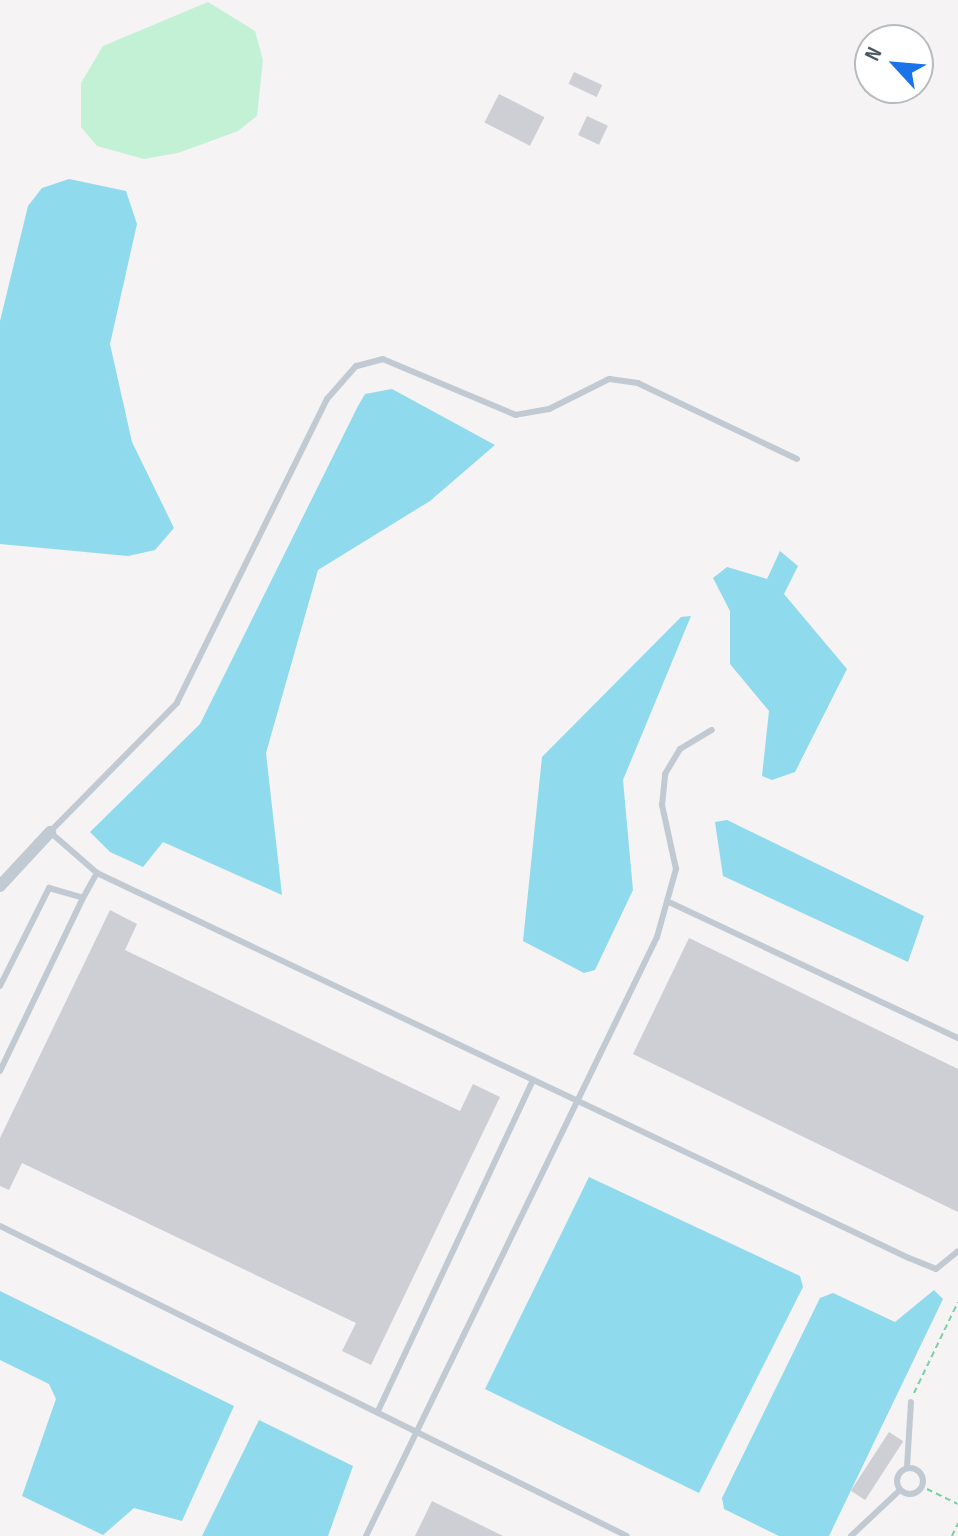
<!DOCTYPE html>
<style>
body{margin:0}
#map{position:relative;width:958px;height:1536px;overflow:hidden;background:#f5f3f3;font-family:"Sofia Sans Condensed",sans-serif}
div>[style]{position:absolute}
[style*='--x']{left:calc(var(--x)*1px);top:calc(var(--y)*1px);width:calc(var(--w)*1px);rotate:calc(var(--a)*1deg)}
.green>*{inset:0;background:#c3f1d5}
.water>*{inset:0;background:#90daee}
.building>*{inset:0;background:#cdcfd5;transform-origin:0 0}
.path>*{height:2px;margin-top:-1px;transform-origin:0;background:repeating-linear-gradient(90deg,#7ad0a6 0 6px,transparent 0 10px)}
.lane>*{height:6px;margin:-3px;padding:0 3px;transform-origin:3px;border-radius:3px;background:#c1cad2}
.lane>.ring{margin:-3px;padding:0;box-sizing:content-box;background:none;border:6px solid #c1cad2;border-radius:50%}
.street>*{height:12px;margin:-6px;padding:0 6px;transform-origin:6px;border-radius:6px;background:#c1cad2}
span{translate:-50% -50%;white-space:nowrap;text-align:center;line-height:1.15;-webkit-text-stroke:6px #fff;paint-order:stroke}
.north{position:absolute;left:854px;top:24px;width:80px;height:80px;box-sizing:border-box;background:#fff;border:2px solid #b7bbc0;border-radius:50%;rotate:296deg;font-size:22px;font-weight:700;line-height:32px;text-align:center;color:#4a5661}
.north::after{content:'';display:block;margin:auto;width:28px;height:36px;background:#1a73e8;clip-path:polygon(50% 0,100% 100%,50% 72%,0 100%)}
</style>
<div id="map">
<div class="green">
<div style="clip-path:polygon(208px 2px,255px 31px,263px 60px,257px 116px,238px 131px,178px 153px,144px 159px,97px 146px,81px 127px,81px 83px,103px 46px)"></div>
</div>
<div class="water">
<div style="clip-path:polygon(69px 179px,126px 191px,137px 224px,110px 344px,132px 442px,174px 528px,155px 550px,128px 556px,0 544px,0 321px,28px 206px,42px 188px)"></div>
<div style="clip-path:polygon(392px 389px,495px 445px,430px 501px,318px 570px,266px 753px,282px 895px,163px 842px,143px 867px,110px 852px,90px 832px,200px 724px,358px 406px,365px 394px)"></div>
<div style="clip-path:polygon(780px 551px,798px 566px,784px 594px,847px 669px,795px 772px,772px 780px,762px 776px,769px 711px,730px 664px,730px 611px,713px 578px,727px 567px,767px 579px)"></div>
<div style="clip-path:polygon(691px 616px,623px 780px,633px 890px,595px 970px,584px 973px,523px 941px,542px 757px,681px 617px)"></div>
<div style="clip-path:polygon(727px 820px,924px 916px,908px 962px,723px 876px,715px 822px)"></div>
<div style="clip-path:polygon(589px 1177px,800px 1276px,803px 1287px,699px 1493px,485px 1389px)"></div>
<div style="clip-path:polygon(934px 1290px,943px 1299px,829px 1536px,779px 1536px,724px 1509px,722px 1498px,820px 1298px,833px 1293px,895px 1322px)"></div>
<div style="clip-path:polygon(0 1291px,234px 1406px,182px 1521px,134px 1508px,103px 1535px,22px 1496px,56px 1399px,49px 1384px,0 1360px)"></div>
<div style="clip-path:polygon(259px 1420px,353px 1466px,328px 1536px,202px 1536px)"></div>
</div>
<div class="building">
<div style="left:574px;top:72px;width:31px;height:13px;rotate:25deg"></div>
<div style="left:499px;top:94px;width:51px;height:32px;rotate:27deg"></div>
<div style="left:587px;top:116px;width:23px;height:21px;rotate:25deg"></div>
<div style="clip-path:polygon(110px 910px,137px 924px,125px 950px,460px 1111px,473px 1084px,500px 1097px,371px 1365px,342px 1351px,356px 1323px,22px 1163px,9px 1190px,0 1186px,0 1138px)"></div>
<div style="clip-path:polygon(689px 938px,958px 1069px,958px 1212px,633px 1054px)"></div>
<div style="left:889px;top:1432px;width:17px;height:70px;rotate:33deg"></div>
<div style="clip-path:polygon(432px 1501px,503px 1536px,415px 1536px)"></div>
</div>
<div class="path">
<div style="--x:914;--y:1393;--w:101;--a:-64.2"></div>
<div style="--x:927;--y:1489;--w:34;--a:26"></div>
<div style="--x:952;--y:1536;--w:14;--a:-65"></div>
</div>
<div class="lane">
<div style="--x:797;--y:459;--w:176;--a:-154.5"></div>
<div style="--x:638;--y:383;--w:29;--a:-172"></div>
<div style="--x:609;--y:379;--w:67;--a:153.4"></div>
<div style="--x:549;--y:409;--w:34;--a:170"></div>
<div style="--x:516;--y:415;--w:144;--a:-157.2"></div>
<div style="--x:383;--y:359;--w:28;--a:165"></div>
<div style="--x:356;--y:366;--w:44;--a:131.3"></div>
<div style="--x:327;--y:399;--w:339;--a:116.3"></div>
<div style="--x:177;--y:703;--w:181;--a:134.6"></div>
<div style="--x:50;--y:832;--w:62;--a:41.1"></div>
<div style="--x:97;--y:873;--w:899;--a:25.37"></div>
<div style="--x:909;--y:1258;--w:29;--a:22"></div>
<div style="--x:936;--y:1269;--w:28;--a:-39"></div>
<div style="--x:671;--y:903;--w:317;--a:25.2"></div>
<div style="--x:0;--y:986;--w:110;--a:-63.4"></div>
<div style="--x:49;--y:888;--w:35;--a:16"></div>
<div style="--x:83;--y:898;--w:29;--a:-61"></div>
<div style="--x:0;--y:1071;--w:192;--a:-64.4"></div>
<div style="--x:0;--y:1226;--w:699;--a:26.31"></div>
<div style="--x:378;--y:1411;--w:363;--a:-64.9"></div>
<div style="--x:907;--y:1467;--w:65;--a:-86.5"></div>
<div class="ring" style="left:897px;top:1468px;width:20px;height:20px"></div>
<div style="--x:366;--y:1536;--w:666;--a:-64.09"></div>
<div style="--x:657;--y:937;--w:71;--a:-74.4"></div>
<div style="--x:676;--y:869;--w:66;--a:-102.3"></div>
<div style="--x:662;--y:805;--w:31;--a:-84"></div>
<div style="--x:665;--y:774;--w:29;--a:-59"></div>
<div style="--x:680;--y:749;--w:37;--a:-31"></div>
<div style="--x:851;--y:1536;--w:67;--a:-43.2"></div>
</div>
<div class="street">
<div style="--x:0;--y:886;--w:74;--a:-47.2"></div>
</div>
<div class="north">N</div>
</div>
